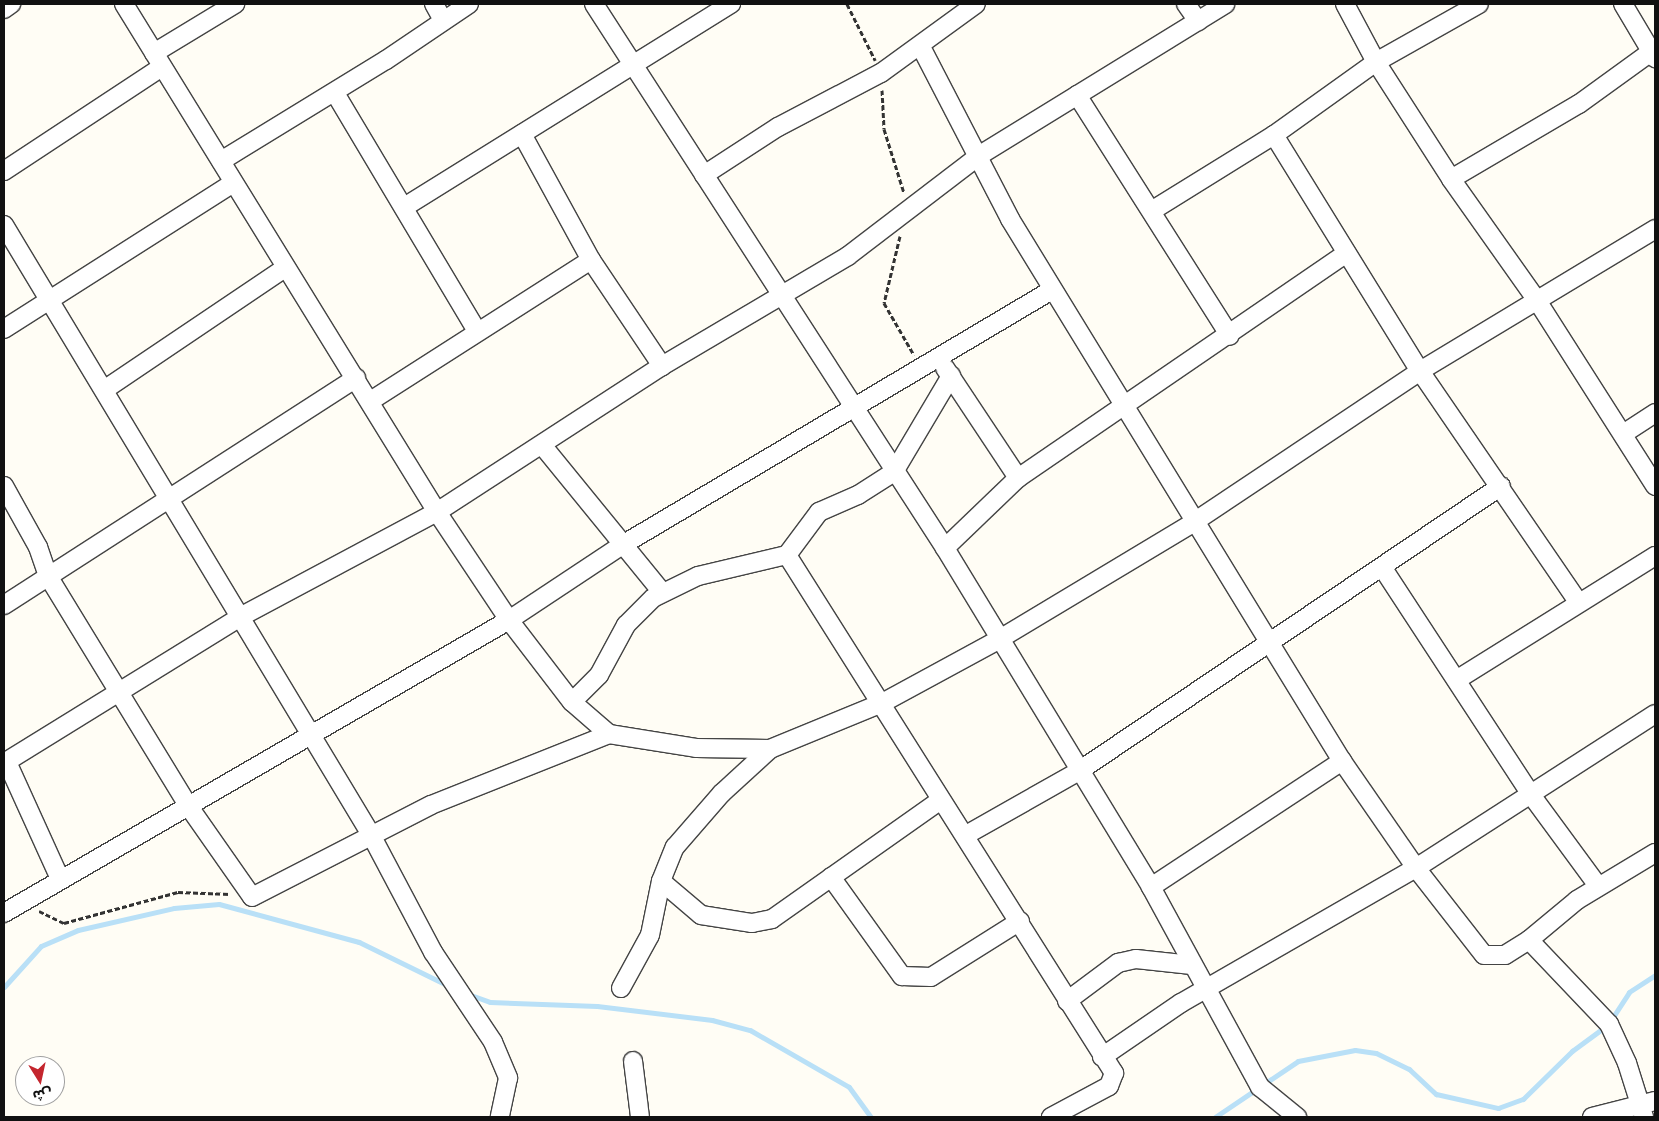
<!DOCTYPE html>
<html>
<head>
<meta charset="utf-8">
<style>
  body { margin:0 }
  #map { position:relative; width:1659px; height:1121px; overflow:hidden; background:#fffdf5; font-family:"Crimson Pro","Noto Sans Arabic",serif }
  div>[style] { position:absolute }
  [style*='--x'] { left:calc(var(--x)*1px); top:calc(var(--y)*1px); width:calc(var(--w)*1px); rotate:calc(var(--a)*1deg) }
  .stream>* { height:5px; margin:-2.5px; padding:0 2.5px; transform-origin:2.5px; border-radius:2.5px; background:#b9e0f7 }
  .path>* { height:3px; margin-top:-1.5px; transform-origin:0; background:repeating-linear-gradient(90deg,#333 0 5px,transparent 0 7.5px) }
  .roads { filter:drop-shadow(1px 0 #444) drop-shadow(-1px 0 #444) drop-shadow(0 1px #444) drop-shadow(0 -1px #444) }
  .street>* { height:18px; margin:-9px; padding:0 9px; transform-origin:9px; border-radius:9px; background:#fff }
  span { translate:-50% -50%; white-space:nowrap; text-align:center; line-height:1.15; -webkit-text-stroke:5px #fff; paint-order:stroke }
  .frame { position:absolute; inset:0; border:5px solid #111; pointer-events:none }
  .north { position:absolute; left:15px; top:1056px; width:50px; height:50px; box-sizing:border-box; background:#fff; border:1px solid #a0a0a0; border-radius:50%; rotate:170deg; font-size:14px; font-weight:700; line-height:20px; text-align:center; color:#111 }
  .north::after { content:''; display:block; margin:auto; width:18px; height:22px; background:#c4262e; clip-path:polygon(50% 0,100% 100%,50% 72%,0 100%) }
</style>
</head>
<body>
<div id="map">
  <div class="stream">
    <div style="--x:4;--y:987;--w:55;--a:-47.9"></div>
    <div style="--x:41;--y:946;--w:40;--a:-23.4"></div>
    <div style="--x:78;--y:930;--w:98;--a:-12.9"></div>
    <div style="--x:174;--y:908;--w:45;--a:-5.1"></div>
    <div style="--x:219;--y:904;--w:145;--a:15.2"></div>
    <div style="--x:359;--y:942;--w:100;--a:26.1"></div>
    <div style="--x:468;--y:994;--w:23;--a:20"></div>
    <div style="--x:490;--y:1002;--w:107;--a:2.1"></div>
    <div style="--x:597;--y:1006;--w:116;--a:6.9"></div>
    <div style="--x:712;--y:1020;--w:39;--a:15"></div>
    <div style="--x:750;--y:1030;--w:114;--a:29.9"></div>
    <div style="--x:849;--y:1087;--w:37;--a:54"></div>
    <div style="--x:1611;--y:1020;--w:33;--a:-57"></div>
    <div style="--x:1629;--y:992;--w:31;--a:-33"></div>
    <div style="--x:1215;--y:1117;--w:100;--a:-34"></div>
    <div style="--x:1298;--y:1061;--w:58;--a:-10.9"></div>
    <div style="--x:1355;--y:1050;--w:21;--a:8"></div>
    <div style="--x:1376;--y:1053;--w:37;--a:26"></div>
    <div style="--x:1409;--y:1069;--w:37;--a:43"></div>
    <div style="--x:1436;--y:1094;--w:64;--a:12.7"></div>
    <div style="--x:1498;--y:1108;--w:27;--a:-20"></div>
    <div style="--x:1523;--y:1099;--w:69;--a:-44.4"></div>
    <div style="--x:1572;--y:1051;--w:42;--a:-36.3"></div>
  </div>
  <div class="path">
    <div style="--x:847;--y:4;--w:63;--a:63.4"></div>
    <div style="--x:882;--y:90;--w:39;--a:87"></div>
    <div style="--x:884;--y:129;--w:67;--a:72.6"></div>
    <div style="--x:900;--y:236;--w:69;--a:103.4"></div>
    <div style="--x:884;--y:303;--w:60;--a:60"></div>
    <div style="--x:39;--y:911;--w:28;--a:26"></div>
    <div style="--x:64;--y:923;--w:118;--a:-15.2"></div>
    <div style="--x:178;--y:892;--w:52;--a:2.2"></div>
  </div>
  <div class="roads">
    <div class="street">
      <div style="--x:124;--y:4;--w:597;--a:58.36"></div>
      <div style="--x:437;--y:512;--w:130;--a:56.3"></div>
      <div style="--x:509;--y:620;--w:103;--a:52.5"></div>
      <div style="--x:572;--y:702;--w:49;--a:40.9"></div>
      <div style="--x:434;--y:4;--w:18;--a:61"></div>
      <div style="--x:594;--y:4;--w:647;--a:57.17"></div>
      <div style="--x:945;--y:548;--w:397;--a:58.7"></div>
      <div style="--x:1151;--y:887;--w:228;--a:61.4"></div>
      <div style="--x:1260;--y:1087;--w:48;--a:39"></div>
      <div style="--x:1186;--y:4;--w:21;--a:55"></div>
      <div style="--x:1345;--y:4;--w:66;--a:61.9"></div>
      <div style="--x:1376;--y:62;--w:139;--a:57.3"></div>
      <div style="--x:1451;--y:179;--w:151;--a:54.7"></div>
      <div style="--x:1538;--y:302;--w:218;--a:57.5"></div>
      <div style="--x:1623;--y:4;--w:63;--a:59.3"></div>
      <div style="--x:4;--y:9;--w:9;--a:-36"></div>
      <div style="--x:921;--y:47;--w:194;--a:62.6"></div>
      <div style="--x:1010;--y:219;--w:636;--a:58.51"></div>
      <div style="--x:1342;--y:761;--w:130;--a:55.3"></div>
      <div style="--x:1416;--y:868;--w:110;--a:52"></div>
      <div style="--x:1484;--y:955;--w:21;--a:0"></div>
      <div style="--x:1505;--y:955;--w:28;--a:-32"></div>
      <div style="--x:1529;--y:940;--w:116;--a:46.4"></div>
      <div style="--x:1609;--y:1024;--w:43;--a:65.2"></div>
      <div style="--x:1627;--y:1063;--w:57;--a:72.5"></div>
      <div style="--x:154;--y:53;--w:95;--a:-31.2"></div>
      <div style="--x:335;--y:93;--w:277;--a:59.2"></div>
      <div style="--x:1077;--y:95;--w:285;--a:57.6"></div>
      <div style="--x:522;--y:134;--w:144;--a:61.3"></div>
      <div style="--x:591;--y:260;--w:128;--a:56.2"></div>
      <div style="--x:1274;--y:135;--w:278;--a:58.3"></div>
      <div style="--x:1420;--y:371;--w:281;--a:55.6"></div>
      <div style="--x:221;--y:161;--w:193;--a:-31.5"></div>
      <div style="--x:386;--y:60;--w:100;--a:-34"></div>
      <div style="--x:4;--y:171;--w:189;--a:-33.4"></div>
      <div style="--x:704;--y:175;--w:88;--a:-33"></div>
      <div style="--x:778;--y:127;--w:116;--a:-27.7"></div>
      <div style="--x:881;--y:73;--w:117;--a:-36"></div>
      <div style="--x:1451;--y:179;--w:148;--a:-30.4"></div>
      <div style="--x:1579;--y:104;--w:94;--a:-35.9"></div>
      <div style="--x:406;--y:206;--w:383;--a:-31.9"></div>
      <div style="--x:1153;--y:210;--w:142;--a:-31.8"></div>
      <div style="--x:1274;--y:135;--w:125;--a:-35.6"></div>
      <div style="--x:1376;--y:62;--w:118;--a:-29.4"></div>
      <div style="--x:4;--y:225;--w:710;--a:58.95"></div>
      <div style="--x:370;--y:833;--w:135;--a:62.1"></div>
      <div style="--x:433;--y:952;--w:108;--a:56.3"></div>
      <div style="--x:493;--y:1042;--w:39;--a:67"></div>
      <div style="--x:508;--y:1078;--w:40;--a:102"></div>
      <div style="--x:4;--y:329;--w:272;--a:-32.5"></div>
      <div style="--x:945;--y:368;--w:132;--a:56.4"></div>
      <div style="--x:104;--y:390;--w:218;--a:-34"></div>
      <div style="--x:372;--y:400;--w:260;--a:-32.6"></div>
      <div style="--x:1623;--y:434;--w:38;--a:-33"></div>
      <div style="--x:542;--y:445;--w:190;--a:50.8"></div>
      <div style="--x:4;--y:486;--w:70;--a:60.9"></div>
      <div style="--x:38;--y:547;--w:31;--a:71"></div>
      <div style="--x:48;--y:576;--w:267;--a:58.6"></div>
      <div style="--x:187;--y:804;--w:113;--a:55"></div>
      <div style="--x:252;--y:897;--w:201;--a:-27.2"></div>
      <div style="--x:431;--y:805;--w:192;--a:-21.7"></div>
      <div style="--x:609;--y:734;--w:88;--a:9.1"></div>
      <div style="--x:696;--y:748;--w:74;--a:0.8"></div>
      <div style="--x:770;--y:749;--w:121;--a:-22.3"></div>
      <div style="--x:882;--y:703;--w:132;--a:-28.5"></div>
      <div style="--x:998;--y:640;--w:229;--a:-31"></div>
      <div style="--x:1194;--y:522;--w:272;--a:-33.7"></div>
      <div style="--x:1420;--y:371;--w:275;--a:-31.1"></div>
      <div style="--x:945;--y:548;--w:101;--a:-43.8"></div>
      <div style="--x:1018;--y:478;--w:398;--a:-34.4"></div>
      <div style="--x:787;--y:555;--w:613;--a:57.74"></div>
      <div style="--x:1114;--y:1073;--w:14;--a:111"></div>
      <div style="--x:1109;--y:1086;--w:66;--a:151.9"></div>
      <div style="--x:1382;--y:567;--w:269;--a:56.8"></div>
      <div style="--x:1529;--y:792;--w:117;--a:53.7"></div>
      <div style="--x:4;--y:605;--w:419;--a:-32.8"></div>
      <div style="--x:1458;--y:679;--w:232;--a:-32"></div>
      <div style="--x:572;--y:702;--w:38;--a:-45"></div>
      <div style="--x:599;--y:675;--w:57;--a:-61.6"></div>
      <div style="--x:626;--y:625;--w:38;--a:-45"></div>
      <div style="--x:653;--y:598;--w:50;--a:-26.1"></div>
      <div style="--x:698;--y:576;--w:91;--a:-13.3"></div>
      <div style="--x:787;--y:555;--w:54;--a:-53.3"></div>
      <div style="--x:819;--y:512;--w:43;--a:-23.6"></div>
      <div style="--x:858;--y:495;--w:43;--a:-32.6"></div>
      <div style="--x:894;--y:472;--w:112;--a:-59.3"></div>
      <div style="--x:7;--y:762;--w:128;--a:65.6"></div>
      <div style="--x:4;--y:763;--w:278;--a:-31.7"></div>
      <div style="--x:240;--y:617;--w:223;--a:-28.1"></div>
      <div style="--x:437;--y:512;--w:268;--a:-33"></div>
      <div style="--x:662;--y:366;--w:216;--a:-30.6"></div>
      <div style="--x:848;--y:256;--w:166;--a:-37.4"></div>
      <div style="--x:980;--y:155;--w:288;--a:-31.6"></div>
      <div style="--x:966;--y:835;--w:130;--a:-29.5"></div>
      <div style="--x:1079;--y:771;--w:509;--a:-34.03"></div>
      <div style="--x:831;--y:877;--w:122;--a:54.4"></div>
      <div style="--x:902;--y:976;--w:29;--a:2"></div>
      <div style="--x:931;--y:977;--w:105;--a:-32.2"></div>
      <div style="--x:661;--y:881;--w:52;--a:40.4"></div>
      <div style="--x:701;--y:915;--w:52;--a:8.9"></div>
      <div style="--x:752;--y:923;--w:20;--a:-11"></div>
      <div style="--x:772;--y:919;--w:204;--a:-35.2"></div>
      <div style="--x:1151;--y:887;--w:229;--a:-33.4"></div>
      <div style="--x:4;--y:913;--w:584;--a:-30.12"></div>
      <div style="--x:509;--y:620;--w:138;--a:-33.5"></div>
      <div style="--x:624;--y:544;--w:498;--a:-30.7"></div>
      <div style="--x:1529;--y:940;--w:62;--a:-39.8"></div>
      <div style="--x:1577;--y:900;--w:91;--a:-31.1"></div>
      <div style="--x:621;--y:988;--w:60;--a:-61.3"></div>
      <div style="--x:650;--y:935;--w:55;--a:-78.5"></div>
      <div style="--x:661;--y:881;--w:37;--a:-68"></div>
      <div style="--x:675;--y:847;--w:72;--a:-49"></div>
      <div style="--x:722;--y:793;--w:65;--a:-42.5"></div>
      <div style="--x:1067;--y:1001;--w:64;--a:-36.7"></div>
      <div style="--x:1118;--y:963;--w:18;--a:-13"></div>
      <div style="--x:1136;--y:959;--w:56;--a:6.1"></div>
      <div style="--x:1102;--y:1057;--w:96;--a:-34.4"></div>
      <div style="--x:1181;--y:1003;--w:271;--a:-29.9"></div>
      <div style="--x:1416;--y:868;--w:284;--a:-32.8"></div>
      <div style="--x:633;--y:1061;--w:56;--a:82.9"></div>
      <div style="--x:1592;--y:1117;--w:65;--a:-14.3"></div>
    </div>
  </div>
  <div class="frame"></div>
  <div class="north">ش</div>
</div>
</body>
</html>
